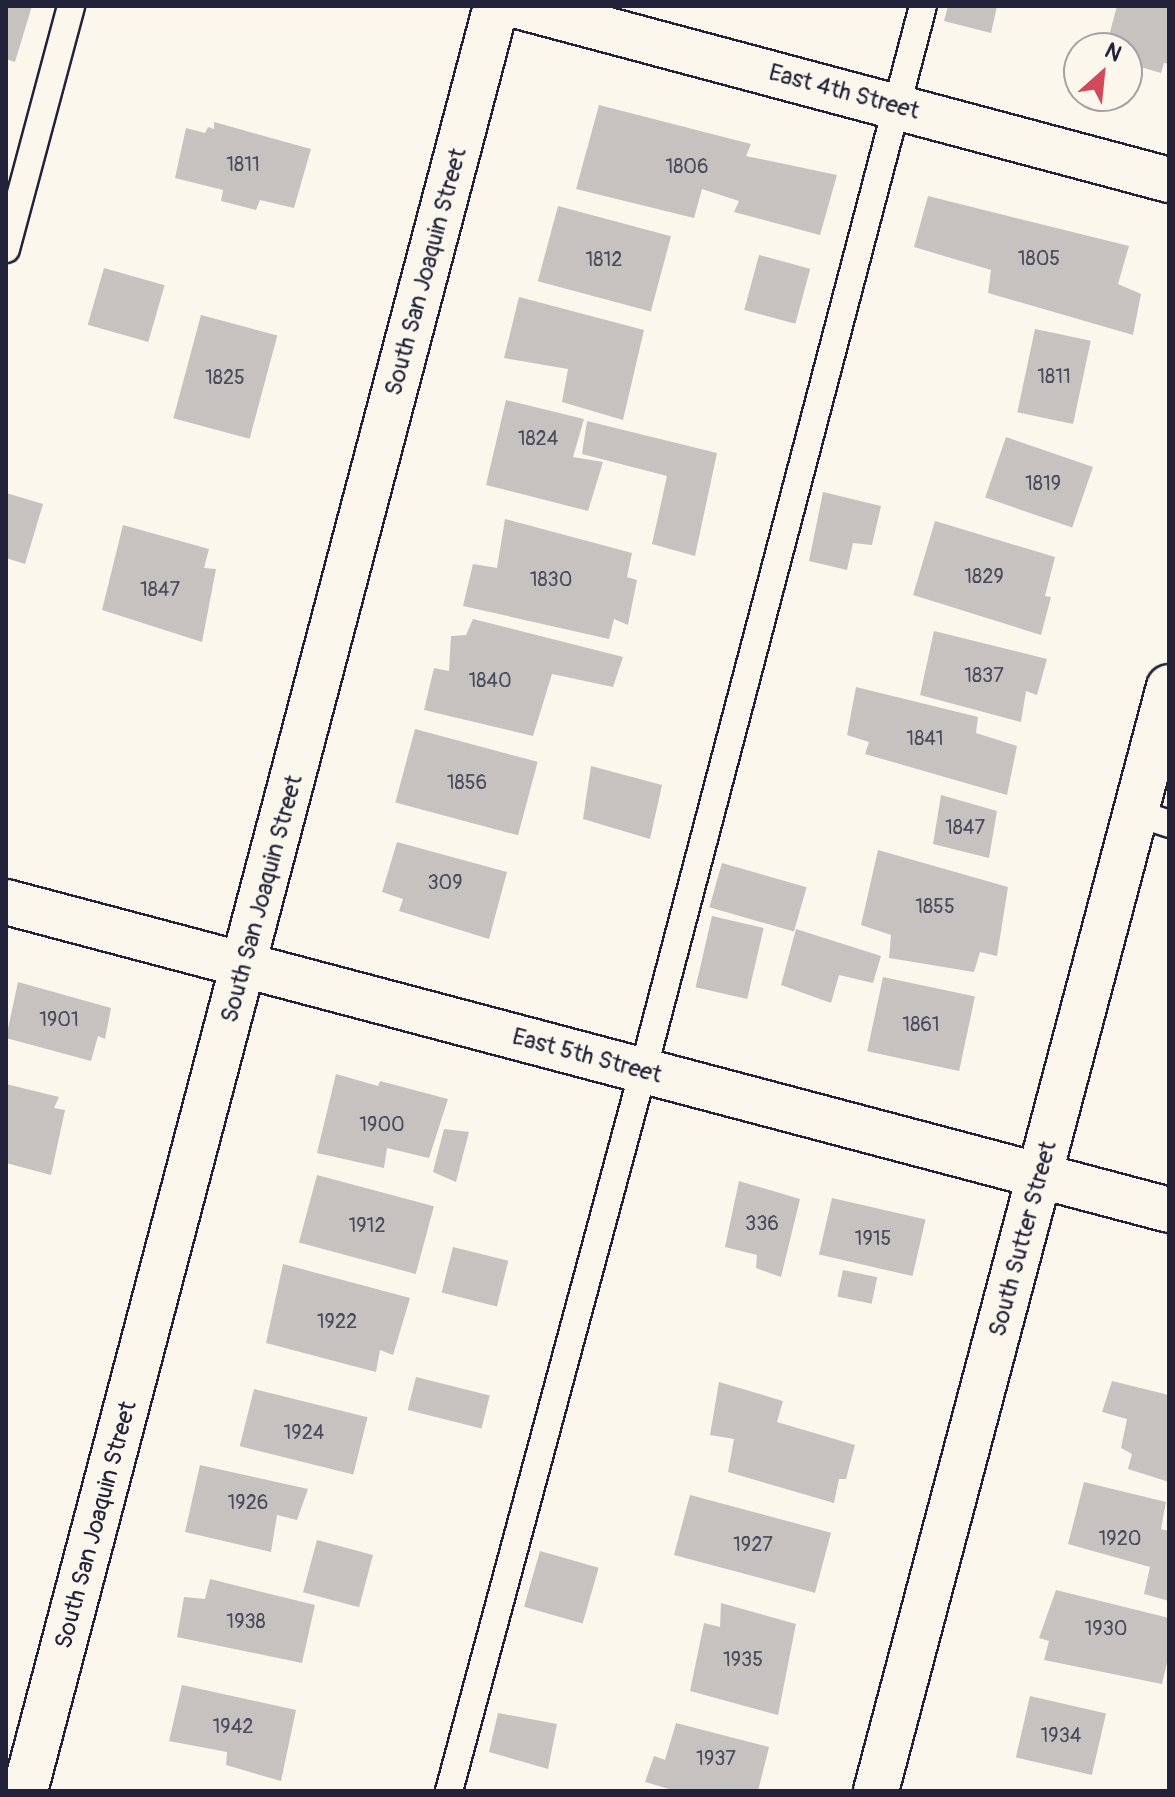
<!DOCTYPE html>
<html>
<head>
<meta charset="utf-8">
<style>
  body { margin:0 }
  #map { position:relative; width:1175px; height:1797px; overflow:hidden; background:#fbf7ec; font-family:Pangolin,sans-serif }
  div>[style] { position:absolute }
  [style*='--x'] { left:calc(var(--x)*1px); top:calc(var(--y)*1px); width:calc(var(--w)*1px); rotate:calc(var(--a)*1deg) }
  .building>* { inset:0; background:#c6c2c0; transform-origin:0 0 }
  .roads { filter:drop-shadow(2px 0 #22223b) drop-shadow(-2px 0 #22223b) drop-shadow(0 2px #22223b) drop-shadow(0 -2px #22223b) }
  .service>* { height:26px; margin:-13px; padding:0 13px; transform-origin:13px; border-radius:13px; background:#fbf7ec }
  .minor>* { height:44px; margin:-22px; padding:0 22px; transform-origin:22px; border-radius:22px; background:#fbf7ec }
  span { translate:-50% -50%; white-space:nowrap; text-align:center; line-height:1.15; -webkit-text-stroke:6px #fbf7ec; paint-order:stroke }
  .number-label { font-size:20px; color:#4b4a5c }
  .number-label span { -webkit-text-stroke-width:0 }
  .street-label { font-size:24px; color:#22223b }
  .frame { position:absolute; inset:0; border:8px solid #22223b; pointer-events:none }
  .north { position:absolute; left:1063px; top:32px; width:80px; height:80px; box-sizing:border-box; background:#fbf7ec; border:2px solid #a4a2a5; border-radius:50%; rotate:27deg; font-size:22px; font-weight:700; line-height:32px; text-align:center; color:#22223b }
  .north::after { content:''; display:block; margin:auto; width:28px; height:36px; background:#d1495b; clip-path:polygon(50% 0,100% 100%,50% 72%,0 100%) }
</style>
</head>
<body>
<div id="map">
  <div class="building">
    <div style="clip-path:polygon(6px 6px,32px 6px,15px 62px,6px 59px)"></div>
    <div style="clip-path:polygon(948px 6px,997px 6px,991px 33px,944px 21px)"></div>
    <div style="clip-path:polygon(1117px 6px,1169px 8px,1169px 64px,1164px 63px,1161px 73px,1127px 63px,1127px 48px,1106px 47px)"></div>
    <div style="clip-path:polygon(599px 105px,751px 144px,746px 156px,837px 175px,820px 235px,734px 212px,739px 201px,702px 189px,694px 218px,576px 189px)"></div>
    <div style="clip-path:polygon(214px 122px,311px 149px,294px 208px,260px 200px,256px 210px,221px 201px,223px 190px,175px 178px,186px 128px,205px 133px,208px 127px,214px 129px)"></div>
    <div style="clip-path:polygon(928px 196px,1129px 246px,1118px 284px,1141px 294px,1133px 335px,988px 293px,991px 270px,914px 247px)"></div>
    <div style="left:558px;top:206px;width:117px;height:78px;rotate:15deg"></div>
    <div style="left:759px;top:255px;width:53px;height:57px;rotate:15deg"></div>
    <div style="left:104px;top:268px;width:63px;height:59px;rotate:16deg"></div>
    <div style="clip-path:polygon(519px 297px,644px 330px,623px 420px,562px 402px,568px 369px,504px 358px)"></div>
    <div style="left:201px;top:315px;width:79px;height:107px;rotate:15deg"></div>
    <div style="left:1035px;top:329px;width:57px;height:85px;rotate:12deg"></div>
    <div style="clip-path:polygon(506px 400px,584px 419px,573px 457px,603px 462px,588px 511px,486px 485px)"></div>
    <div style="clip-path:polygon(587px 421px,717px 453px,695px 556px,652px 544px,667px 476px,582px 454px)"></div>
    <div style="left:1006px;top:437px;width:92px;height:64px;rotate:19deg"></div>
    <div style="clip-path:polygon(823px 492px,881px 506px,872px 545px,853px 543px,847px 570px,809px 561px)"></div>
    <div style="clip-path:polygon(6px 493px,43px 504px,25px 564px,6px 558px)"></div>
    <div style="clip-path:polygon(505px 519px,632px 553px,627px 577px,637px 580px,628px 625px,614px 619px,609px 639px,463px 606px,473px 564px,497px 568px)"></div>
    <div style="clip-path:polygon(935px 521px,1055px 557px,1045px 596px,1051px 597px,1041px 635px,913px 595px)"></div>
    <div style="clip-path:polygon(123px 525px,209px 549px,204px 568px,216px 569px,202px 642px,102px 610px)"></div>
    <div style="clip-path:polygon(473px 619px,623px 657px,613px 687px,552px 674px,533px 736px,424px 710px,434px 668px,449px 671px,451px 636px,466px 635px)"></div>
    <div style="clip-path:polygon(934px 631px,1047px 659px,1037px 695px,1026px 691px,1021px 722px,920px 695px)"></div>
    <div style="clip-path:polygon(856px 687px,978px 717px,976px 733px,1017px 746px,1007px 795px,865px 754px,869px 742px,847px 735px)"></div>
    <div style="left:415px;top:729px;width:127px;height:76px;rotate:15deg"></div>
    <div style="clip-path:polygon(591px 766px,662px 785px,650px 839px,583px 819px)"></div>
    <div style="clip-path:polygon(941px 795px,997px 811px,989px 858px,933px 844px)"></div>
    <div style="clip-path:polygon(397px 842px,507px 872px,489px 939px,399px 911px,403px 899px,382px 892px)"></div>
    <div style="clip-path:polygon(878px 850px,1008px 887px,997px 956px,980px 952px,974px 972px,889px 958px,891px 935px,861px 925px)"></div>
    <div style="left:722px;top:863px;width:88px;height:46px;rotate:16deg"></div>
    <div style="left:712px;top:916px;width:53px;height:73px;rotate:13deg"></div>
    <div style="clip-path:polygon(796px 929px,881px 956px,873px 983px,839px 975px,831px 1003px,781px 985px)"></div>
    <div style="left:883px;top:977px;width:94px;height:76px;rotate:12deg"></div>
    <div style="clip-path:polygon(18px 982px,111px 1008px,105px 1039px,98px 1036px,91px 1061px,6px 1038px)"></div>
    <div style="clip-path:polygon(336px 1074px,378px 1086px,380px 1081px,448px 1099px,429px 1158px,387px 1148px,384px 1168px,317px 1153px)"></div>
    <div style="clip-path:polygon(6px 1084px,59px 1097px,54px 1108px,65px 1110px,51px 1175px,6px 1163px)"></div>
    <div style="clip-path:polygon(444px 1129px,469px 1132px,456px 1182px,433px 1172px)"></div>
    <div style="left:317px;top:1175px;width:121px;height:70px;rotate:15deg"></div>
    <div style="clip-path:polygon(739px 1181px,800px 1199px,781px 1277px,756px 1268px,757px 1255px,725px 1247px)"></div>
    <div style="left:832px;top:1198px;width:96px;height:58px;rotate:13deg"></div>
    <div style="left:453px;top:1247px;width:57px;height:47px;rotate:14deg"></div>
    <div style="clip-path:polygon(283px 1264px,410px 1298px,393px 1355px,380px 1350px,376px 1372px,266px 1343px)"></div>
    <div style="left:843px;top:1270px;width:35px;height:27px;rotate:12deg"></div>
    <div style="left:416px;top:1377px;width:76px;height:34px;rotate:14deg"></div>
    <div style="clip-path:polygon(1112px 1381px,1169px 1395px,1169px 1482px,1128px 1469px,1132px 1454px,1121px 1448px,1127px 1419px,1102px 1412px)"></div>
    <div style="clip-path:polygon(719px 1382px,783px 1401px,777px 1422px,855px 1445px,846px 1479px,839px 1479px,834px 1503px,728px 1472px,734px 1439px,710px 1435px)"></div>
    <div style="left:254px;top:1389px;width:117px;height:59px;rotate:14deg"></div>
    <div style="clip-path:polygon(200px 1465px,308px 1489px,297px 1520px,277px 1515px,271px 1552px,185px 1532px)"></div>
    <div style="clip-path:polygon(1084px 1482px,1166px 1502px,1161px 1529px,1169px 1531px,1169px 1601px,1144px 1594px,1150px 1567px,1068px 1544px)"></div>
    <div style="left:690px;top:1495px;width:146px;height:62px;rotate:15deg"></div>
    <div style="left:317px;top:1540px;width:58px;height:54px;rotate:15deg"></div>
    <div style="left:540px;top:1551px;width:61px;height:58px;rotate:16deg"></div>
    <div style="clip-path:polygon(210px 1579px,315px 1605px,302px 1663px,177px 1637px,184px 1597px,205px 1599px)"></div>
    <div style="clip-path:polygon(1056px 1590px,1169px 1618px,1169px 1654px,1162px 1684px,1044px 1660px,1049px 1641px,1039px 1638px)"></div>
    <div style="clip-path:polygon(721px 1603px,796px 1624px,778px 1715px,690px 1691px,704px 1623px,720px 1627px)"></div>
    <div style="clip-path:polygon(182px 1685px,296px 1710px,281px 1781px,226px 1765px,227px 1752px,169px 1741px)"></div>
    <div style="left:1030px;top:1696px;width:78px;height:63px;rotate:13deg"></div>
    <div style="clip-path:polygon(498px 1713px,557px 1724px,548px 1769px,489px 1752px)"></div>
    <div style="clip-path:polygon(676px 1723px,769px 1747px,758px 1791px,676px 1791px,645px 1782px,654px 1756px,665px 1760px)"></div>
  </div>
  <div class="roads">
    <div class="service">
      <div style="--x:6;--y:249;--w:252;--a:-75"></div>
      <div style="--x:1136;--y:813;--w:35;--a:18"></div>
      <div style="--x:449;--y:1791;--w:746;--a:-74.92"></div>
      <div style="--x:643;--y:1071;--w:1101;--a:-75.27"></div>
    </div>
    <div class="minor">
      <div style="--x:518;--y:6;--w:674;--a:14.96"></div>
      <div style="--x:6;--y:902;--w:1203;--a:14.83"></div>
      <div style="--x:25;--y:1791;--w:1846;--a:-75.22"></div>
      <div style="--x:876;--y:1791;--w:1142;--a:-75.14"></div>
    </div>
  </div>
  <div class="number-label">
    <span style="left:243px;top:164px">1811</span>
    <span style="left:687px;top:166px">1806</span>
    <span style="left:1039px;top:258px">1805</span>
    <span style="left:604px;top:259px">1812</span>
    <span style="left:1054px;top:376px">1811</span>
    <span style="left:225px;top:377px">1825</span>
    <span style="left:538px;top:438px">1824</span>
    <span style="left:1043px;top:483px">1819</span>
    <span style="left:984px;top:576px">1829</span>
    <span style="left:551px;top:579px">1830</span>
    <span style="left:160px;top:589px">1847</span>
    <span style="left:984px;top:675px">1837</span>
    <span style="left:490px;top:680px">1840</span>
    <span style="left:925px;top:738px">1841</span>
    <span style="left:467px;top:782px">1856</span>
    <span style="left:965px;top:827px">1847</span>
    <span style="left:445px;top:882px">309</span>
    <span style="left:935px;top:906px">1855</span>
    <span style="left:59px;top:1019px">1901</span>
    <span style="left:921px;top:1024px">1861</span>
    <span style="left:382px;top:1124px">1900</span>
    <span style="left:762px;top:1223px">336</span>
    <span style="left:367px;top:1225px">1912</span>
    <span style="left:873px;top:1238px">1915</span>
    <span style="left:337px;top:1321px">1922</span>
    <span style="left:304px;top:1432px">1924</span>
    <span style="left:248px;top:1502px">1926</span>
    <span style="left:1120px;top:1538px">1920</span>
    <span style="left:753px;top:1544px">1927</span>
    <span style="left:246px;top:1621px">1938</span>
    <span style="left:1106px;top:1628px">1930</span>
    <span style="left:743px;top:1659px">1935</span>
    <span style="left:233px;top:1726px">1942</span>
    <span style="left:1061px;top:1735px">1934</span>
    <span style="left:716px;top:1758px">1937</span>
  </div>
  <div class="street-label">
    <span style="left:844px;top:92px;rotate:15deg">East 4th Street</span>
    <span style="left:426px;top:272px;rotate:-75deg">South San Joaquin Street</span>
    <span style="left:262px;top:899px;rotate:-75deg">South San Joaquin Street</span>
    <span style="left:587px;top:1056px;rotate:15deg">East 5th Street</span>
    <span style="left:1023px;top:1239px;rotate:-75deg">South Sutter Street</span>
    <span style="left:96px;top:1525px;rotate:-75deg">South San Joaquin Street</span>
  </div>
  <div class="frame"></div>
  <div class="north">N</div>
</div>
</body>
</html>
